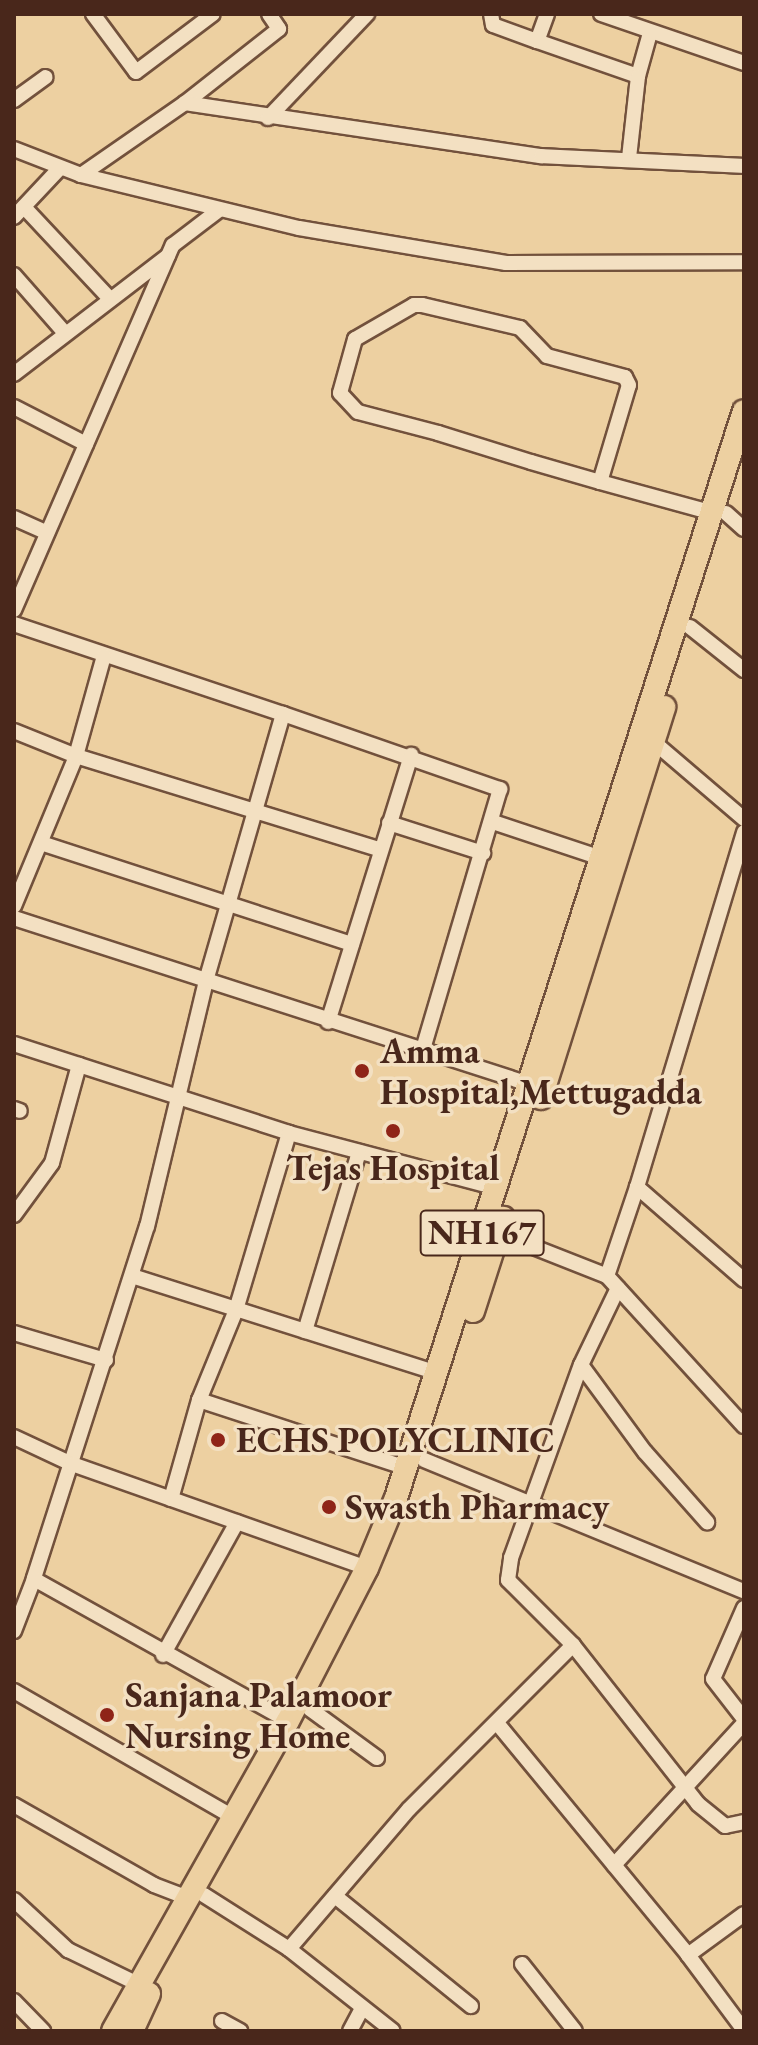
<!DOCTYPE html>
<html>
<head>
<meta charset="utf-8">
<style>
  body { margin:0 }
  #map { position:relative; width:758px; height:2045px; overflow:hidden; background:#edd0a1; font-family:"EB Garamond",serif }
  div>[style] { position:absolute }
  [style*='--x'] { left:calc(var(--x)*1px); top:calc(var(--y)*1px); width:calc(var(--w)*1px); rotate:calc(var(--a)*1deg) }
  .roads { filter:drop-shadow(2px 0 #72513c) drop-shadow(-2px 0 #72513c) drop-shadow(0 2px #72513c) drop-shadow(0 -2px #72513c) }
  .minor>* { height:14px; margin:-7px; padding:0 7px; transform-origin:7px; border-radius:7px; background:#f3e0c2 }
  .highway>* { height:22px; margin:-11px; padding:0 11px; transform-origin:11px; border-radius:11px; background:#edd0a1 }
  .dots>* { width:22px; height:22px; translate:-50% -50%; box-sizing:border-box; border:4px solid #f3e0c2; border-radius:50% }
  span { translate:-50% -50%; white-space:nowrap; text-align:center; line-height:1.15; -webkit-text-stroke:7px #f3e0c2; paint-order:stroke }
  .shield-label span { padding:2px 6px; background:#f3e0c2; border:2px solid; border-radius:6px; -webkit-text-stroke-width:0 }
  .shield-label { font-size:34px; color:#49271b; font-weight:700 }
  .poi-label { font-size:36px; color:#49271b; font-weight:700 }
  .left { translate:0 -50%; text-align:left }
  .frame { position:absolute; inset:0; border:16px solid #49271b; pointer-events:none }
</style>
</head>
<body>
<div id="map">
  <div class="roads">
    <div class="minor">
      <div style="--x:93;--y:14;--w:72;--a:53.4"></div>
      <div style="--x:136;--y:72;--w:96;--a:-37"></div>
      <div style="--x:269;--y:14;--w:18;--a:56"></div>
      <div style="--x:279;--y:29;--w:120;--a:141.8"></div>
      <div style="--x:185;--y:103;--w:360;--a:8.5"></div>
      <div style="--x:541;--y:156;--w:203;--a:2.8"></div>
      <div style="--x:491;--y:14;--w:11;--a:80"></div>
      <div style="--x:493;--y:25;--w:47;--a:20"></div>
      <div style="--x:547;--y:14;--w:29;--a:110"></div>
      <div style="--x:537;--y:41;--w:107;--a:19.1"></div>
      <div style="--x:638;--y:76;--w:45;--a:-74.4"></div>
      <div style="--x:601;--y:14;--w:151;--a:18.9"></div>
      <div style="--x:14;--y:100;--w:39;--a:-36"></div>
      <div style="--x:268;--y:118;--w:144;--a:-46.4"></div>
      <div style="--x:14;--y:149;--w:72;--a:21.2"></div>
      <div style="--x:81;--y:175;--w:224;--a:13.7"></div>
      <div style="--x:299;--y:228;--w:210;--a:9.6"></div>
      <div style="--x:506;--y:263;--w:238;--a:-0.2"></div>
      <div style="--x:629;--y:158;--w:82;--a:-83.7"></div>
      <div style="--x:81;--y:175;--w:126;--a:-34.7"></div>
      <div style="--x:24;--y:207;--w:126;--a:46.9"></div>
      <div style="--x:14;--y:217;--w:67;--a:-46.8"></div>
      <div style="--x:14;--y:275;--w:76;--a:48.7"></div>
      <div style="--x:14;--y:374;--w:194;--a:-37.5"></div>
      <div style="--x:14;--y:407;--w:81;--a:27.2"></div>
      <div style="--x:600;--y:482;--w:101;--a:-73.4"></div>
      <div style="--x:629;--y:385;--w:9;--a:-117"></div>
      <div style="--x:625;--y:377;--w:81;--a:-164.9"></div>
      <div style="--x:547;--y:356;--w:39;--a:-134"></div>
      <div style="--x:520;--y:328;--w:101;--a:-166.8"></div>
      <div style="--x:422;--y:305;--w:8;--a:180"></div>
      <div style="--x:414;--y:305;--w:68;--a:150"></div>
      <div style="--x:355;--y:339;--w:56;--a:105.5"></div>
      <div style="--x:340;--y:393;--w:26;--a:47"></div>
      <div style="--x:358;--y:412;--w:83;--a:14.7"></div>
      <div style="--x:438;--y:433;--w:97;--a:17.3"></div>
      <div style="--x:531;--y:462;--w:72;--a:16.2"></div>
      <div style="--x:600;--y:482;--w:117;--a:15.3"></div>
      <div style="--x:726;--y:513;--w:24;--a:42"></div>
      <div style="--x:14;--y:518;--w:36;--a:24"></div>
      <div style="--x:14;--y:610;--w:398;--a:-66.5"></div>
      <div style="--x:173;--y:245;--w:58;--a:-37.3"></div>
      <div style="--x:14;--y:624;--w:284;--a:18.5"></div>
      <div style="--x:283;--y:714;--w:278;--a:106.1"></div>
      <div style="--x:206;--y:981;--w:252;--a:103.5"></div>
      <div style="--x:147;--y:1226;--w:371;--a:107.8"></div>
      <div style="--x:34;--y:1579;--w:291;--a:29.2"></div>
      <div style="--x:690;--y:627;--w:69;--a:38.5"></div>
      <div style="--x:283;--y:714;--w:230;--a:19.1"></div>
      <div style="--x:500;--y:789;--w:274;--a:106.5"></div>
      <div style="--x:14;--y:731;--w:67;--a:22"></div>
      <div style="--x:76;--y:756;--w:319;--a:17.1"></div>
      <div style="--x:655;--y:743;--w:117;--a:40.5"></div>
      <div style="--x:493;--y:822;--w:114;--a:18.4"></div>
      <div style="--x:389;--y:823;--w:99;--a:17.7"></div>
      <div style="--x:41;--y:843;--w:327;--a:18"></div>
      <div style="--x:14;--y:906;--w:162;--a:-67.5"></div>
      <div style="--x:76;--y:756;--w:104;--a:-74.4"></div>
      <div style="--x:14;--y:918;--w:547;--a:17.87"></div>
      <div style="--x:328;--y:1022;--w:280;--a:-72.7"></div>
      <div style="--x:14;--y:1044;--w:289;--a:17.9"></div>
      <div style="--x:289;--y:1133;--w:185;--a:106.7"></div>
      <div style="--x:236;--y:1310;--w:97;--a:112.3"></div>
      <div style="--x:14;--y:1109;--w:6;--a:18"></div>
      <div style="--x:289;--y:1133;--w:215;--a:14.8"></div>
      <div style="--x:637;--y:1187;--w:371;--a:-73.2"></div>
      <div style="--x:14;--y:1215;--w:64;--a:-53.8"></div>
      <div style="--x:52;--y:1163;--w:102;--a:-74.6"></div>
      <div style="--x:498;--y:1233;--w:117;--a:21.5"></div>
      <div style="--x:132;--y:1276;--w:321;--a:17.6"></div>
      <div style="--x:744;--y:1280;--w:142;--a:-139"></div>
      <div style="--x:637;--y:1187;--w:94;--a:108.6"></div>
      <div style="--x:607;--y:1276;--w:203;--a:47.6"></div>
      <div style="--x:618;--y:1288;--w:85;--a:115.7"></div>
      <div style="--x:581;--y:1365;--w:108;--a:53.7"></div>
      <div style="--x:645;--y:1452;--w:94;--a:48.5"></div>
      <div style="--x:305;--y:1331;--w:187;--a:-73.2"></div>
      <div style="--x:14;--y:1333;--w:96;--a:16.4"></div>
      <div style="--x:14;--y:1437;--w:64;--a:25"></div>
      <div style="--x:72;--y:1464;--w:313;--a:19.4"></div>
      <div style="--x:424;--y:1460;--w:346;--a:22.3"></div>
      <div style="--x:171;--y:1499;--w:103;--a:-74.2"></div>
      <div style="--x:199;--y:1400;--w:219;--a:18.1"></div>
      <div style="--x:744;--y:1608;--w:77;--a:113.6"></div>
      <div style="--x:713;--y:1679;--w:51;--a:52.2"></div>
      <div style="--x:14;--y:1631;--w:56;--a:-69"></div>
      <div style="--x:573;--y:1645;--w:92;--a:-135"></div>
      <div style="--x:508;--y:1580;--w:22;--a:-82"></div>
      <div style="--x:511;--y:1558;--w:205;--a:-70.1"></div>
      <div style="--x:163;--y:1655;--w:152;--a:-60.9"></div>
      <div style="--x:14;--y:1691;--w:253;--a:29.9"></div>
      <div style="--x:310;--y:1709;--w:83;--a:36.2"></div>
      <div style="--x:497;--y:1723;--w:301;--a:50.5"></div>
      <div style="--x:688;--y:1955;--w:69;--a:-36.2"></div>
      <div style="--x:14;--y:1805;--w:161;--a:29.7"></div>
      <div style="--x:154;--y:1885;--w:36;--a:21"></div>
      <div style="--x:614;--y:1865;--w:193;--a:-47.5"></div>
      <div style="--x:204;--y:1895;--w:101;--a:32.4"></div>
      <div style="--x:289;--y:1949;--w:184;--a:-49.4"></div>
      <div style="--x:409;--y:1809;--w:232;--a:-45"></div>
      <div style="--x:573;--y:1645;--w:202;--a:51.8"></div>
      <div style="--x:698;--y:1804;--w:35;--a:39"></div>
      <div style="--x:725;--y:1826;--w:19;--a:-12"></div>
      <div style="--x:335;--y:1896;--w:175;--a:39"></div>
      <div style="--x:14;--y:1900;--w:74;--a:42.8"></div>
      <div style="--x:68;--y:1950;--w:80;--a:25.9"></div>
      <div style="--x:289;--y:1949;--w:132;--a:38.3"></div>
      <div style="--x:688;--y:1955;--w:94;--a:53.3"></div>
      <div style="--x:522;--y:1964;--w:85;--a:51.7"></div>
      <div style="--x:14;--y:2001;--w:42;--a:46"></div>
      <div style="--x:222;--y:2021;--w:21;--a:29"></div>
      <div style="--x:350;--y:2031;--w:26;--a:-62"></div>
    </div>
    <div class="highway">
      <div style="--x:541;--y:1098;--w:410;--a:-72.5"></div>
      <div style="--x:473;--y:1311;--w:98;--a:-72.1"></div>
      <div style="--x:113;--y:2031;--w:356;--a:-60.6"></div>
      <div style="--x:288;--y:1721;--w:172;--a:-62.7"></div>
      <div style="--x:367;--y:1568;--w:76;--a:-67.5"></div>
      <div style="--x:396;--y:1498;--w:1141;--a:-72.25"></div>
      <div style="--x:132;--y:2031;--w:41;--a:-65.3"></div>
    </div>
  </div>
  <div class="dots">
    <div style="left:362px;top:1071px;background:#8f2418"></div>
    <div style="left:393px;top:1131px;background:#8f2418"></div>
    <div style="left:218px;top:1440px;background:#8f2418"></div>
    <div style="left:329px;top:1507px;background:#8f2418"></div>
    <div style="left:107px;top:1715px;background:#8f2418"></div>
  </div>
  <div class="shield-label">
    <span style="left:482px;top:1233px">NH167</span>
  </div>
  <div class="poi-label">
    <span class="left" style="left:380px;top:1071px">Amma<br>Hospital,Mettugadda</span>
    <span style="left:393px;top:1168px">Tejas Hospital</span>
    <span class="left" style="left:236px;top:1440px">ECHS POLYCLINIC</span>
    <span class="left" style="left:345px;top:1507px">Swasth Pharmacy</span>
    <span class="left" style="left:125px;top:1715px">Sanjana Palamoor<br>Nursing Home</span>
  </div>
  <div class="frame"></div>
</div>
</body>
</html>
